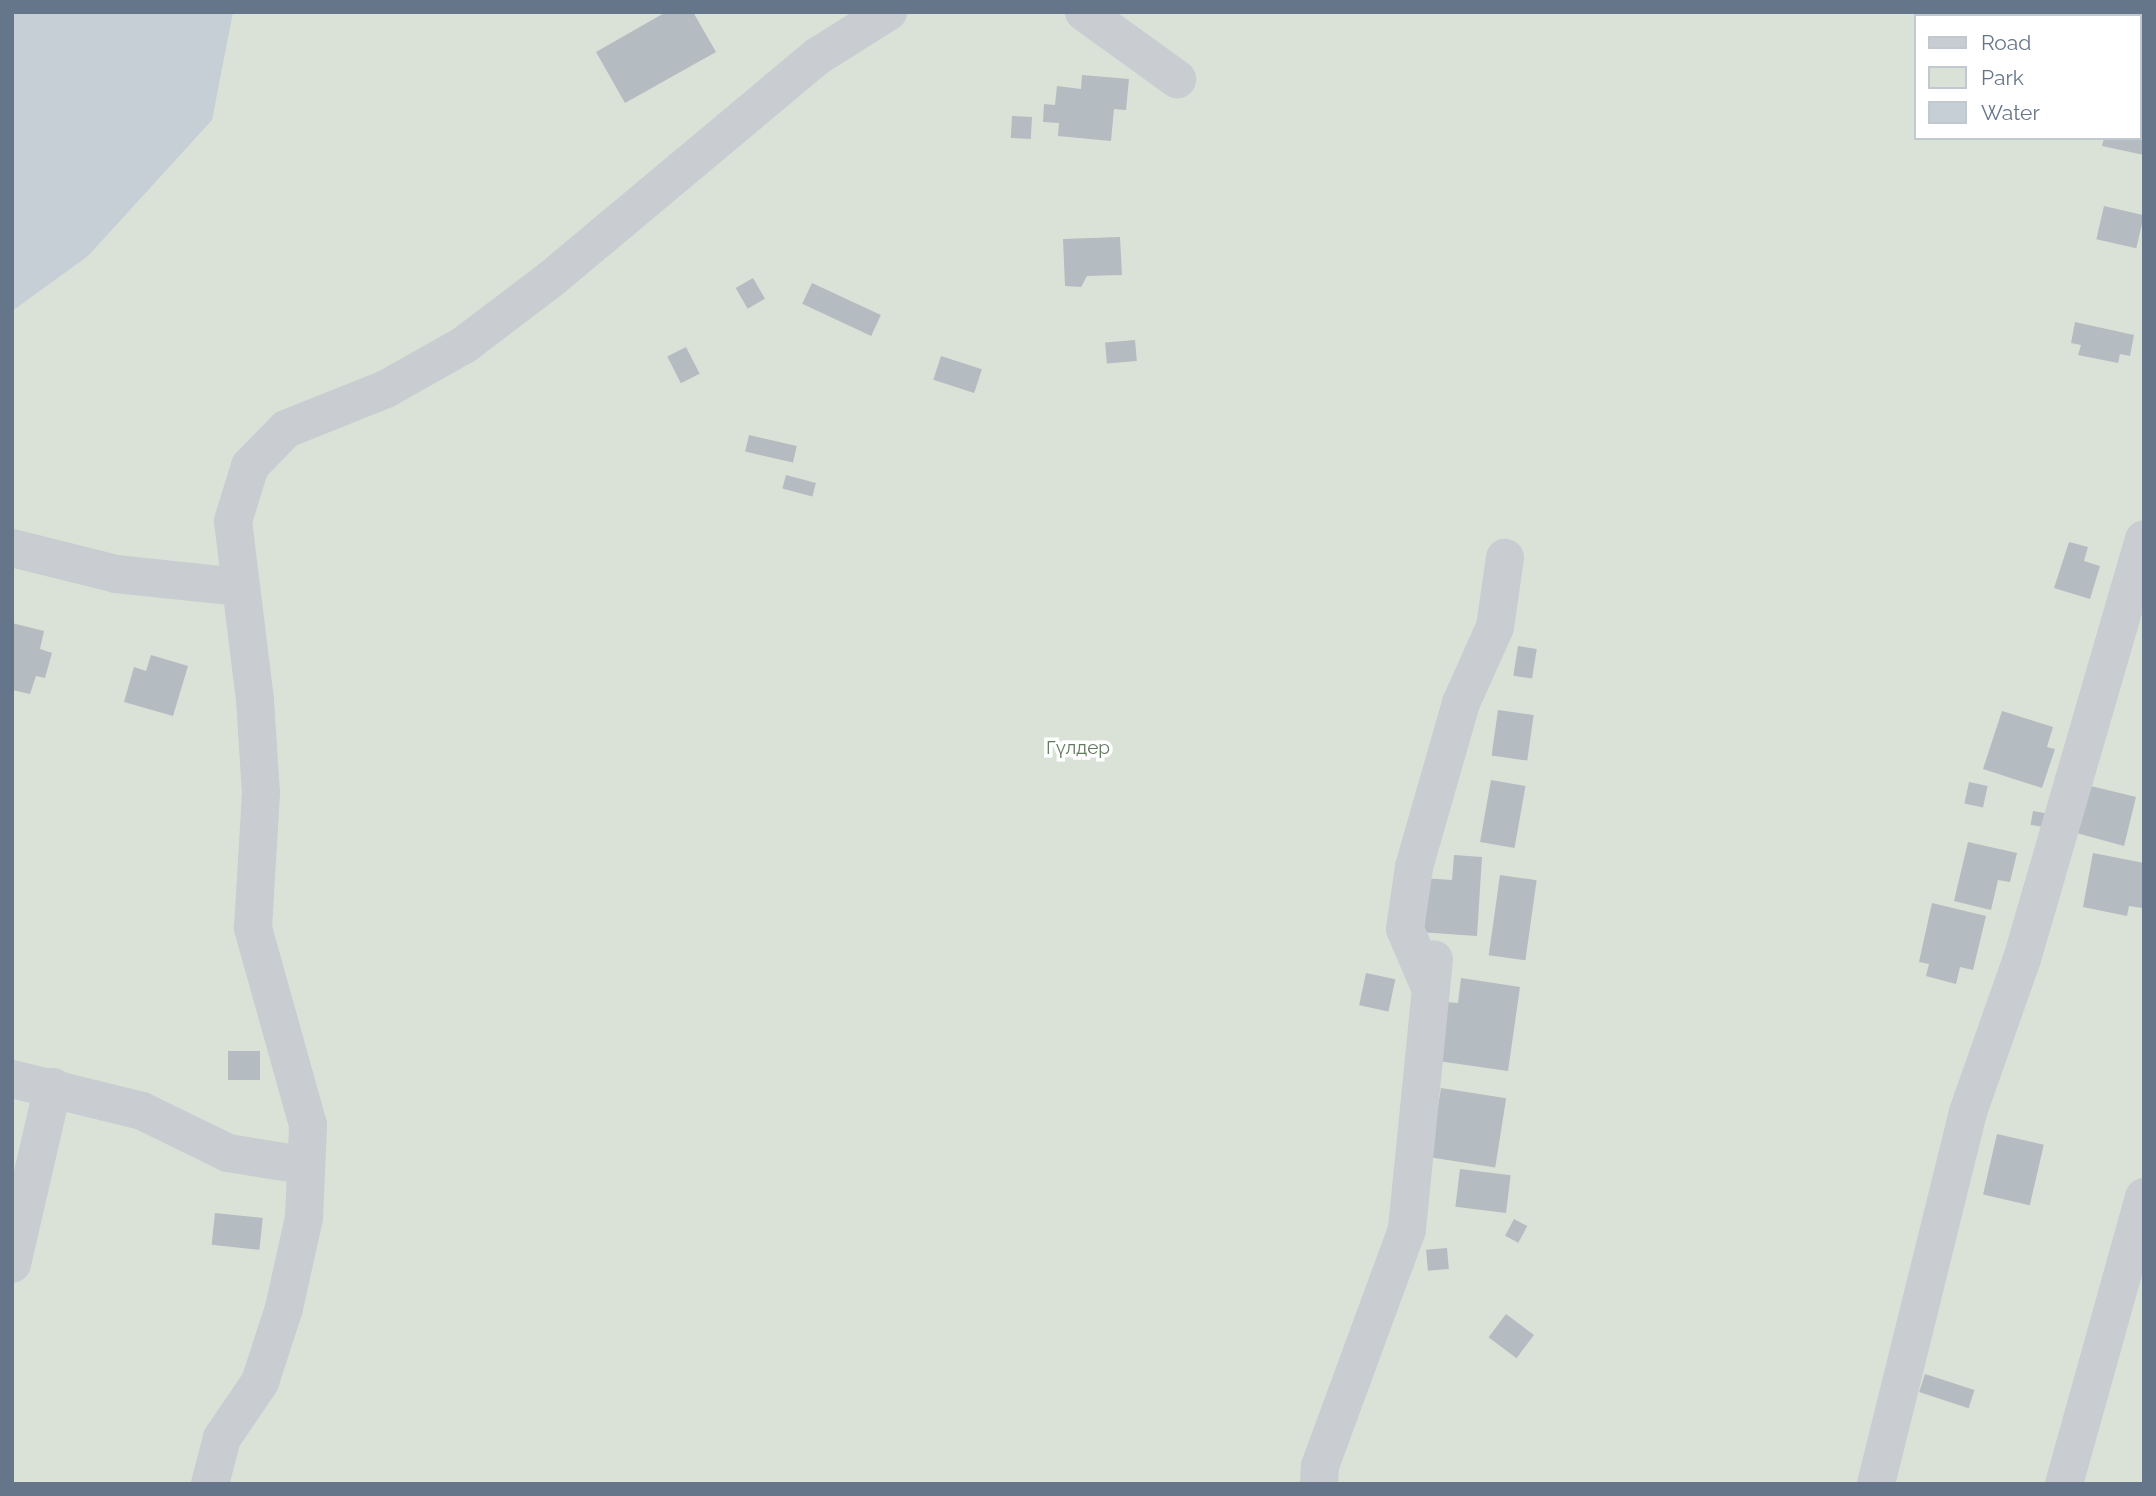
<!DOCTYPE html>
<html>
<head>
<meta charset="utf-8">
<style>
  body { margin:0 }
  #map { position:relative; width:2156px; height:1496px; overflow:hidden; background:#f9f9f7; font-family:Raleway,sans-serif }
  div>[style] { position:absolute }
  [style*='--x'] { left:calc(var(--x)*1px); top:calc(var(--y)*1px); width:calc(var(--w)*1px); rotate:calc(var(--a)*1deg) }
  .green>* { inset:0; background:#dae2d7 }
  .water>* { inset:0; background:#c5cfd5 }
  .building>* { inset:0; background:#b4bbc1; transform-origin:0 0 }
  .minor>* { height:38px; margin:-19px; padding:0 19px; transform-origin:19px; border-radius:19px; background:#c9ccd0 }
  span { translate:-50% -50%; white-space:nowrap; text-align:center; line-height:1.15; -webkit-text-stroke:7px #fff; paint-order:stroke }
  .park-label { font-size:19px; color:#647b61 }
  .frame { position:absolute; inset:0; border:14px solid #66768a; pointer-events:none }
  .legend { position:absolute; left:1914px; top:14px; width:228px; height:126px; box-sizing:border-box; background:#fff; border:2px solid #c2c8d0; margin:0; padding:9px 12px; list-style:none; font-size:21px; color:#66768a }
  .legend li { display:flex; align-items:center; gap:14px; height:35px }
  .legend b { width:35px; border:2px solid #c2c8d0 }
</style>
</head>
<body>
<div id="map">
  <div class="green">
    <div style="clip-path:polygon(evenodd,12px 12px,2144px 12px,2144px 1484px,12px 1484px,12px 12px,1916px 16px,2140px 16px,2140px 138px,1916px 138px,1916px 16px)"></div>
  </div>
  <div class="water">
    <div style="clip-path:polygon(12px 12px,233px 12px,212px 120px,88px 256px,12px 311px)"></div>
  </div>
  <div class="building">
    <div style="clip-path:polygon(666px 12px,693px 12px,716px 52px,625px 103px,596px 52px)"></div>
    <div style="clip-path:polygon(1082px 75px,1129px 79px,1126px 110px,1114px 109px,1111px 141px,1058px 136px,1059px 123px,1043px 122px,1044px 104px,1055px 105px,1057px 86px,1081px 89px)"></div>
    <div style="clip-path:polygon(2140px 97px,2144px 155px,2102px 146px,2104px 138px,2140px 138px)"></div>
    <div style="left:1012px;top:116px;width:20px;height:22px;rotate:3deg"></div>
    <div style="left:2104px;top:206px;width:41px;height:34px;rotate:13deg"></div>
    <div style="clip-path:polygon(1120px 237px,1122px 275px,1087px 276px,1081px 287px,1065px 286px,1063px 239px)"></div>
    <div style="left:753px;top:278px;width:24px;height:20px;rotate:60deg"></div>
    <div style="left:812px;top:283px;width:76px;height:23px;rotate:25deg"></div>
    <div style="clip-path:polygon(2075px 322px,2134px 335px,2130px 356px,2120px 354px,2118px 363px,2078px 355px,2081px 345px,2071px 343px)"></div>
    <div style="left:1135px;top:340px;width:21px;height:30px;rotate:85deg"></div>
    <div style="left:686px;top:347px;width:30px;height:21px;rotate:63deg"></div>
    <div style="left:941px;top:356px;width:43px;height:25px;rotate:18deg"></div>
    <div style="left:749px;top:435px;width:49px;height:17px;rotate:13deg"></div>
    <div style="left:786px;top:475px;width:31px;height:14px;rotate:15deg"></div>
    <div style="clip-path:polygon(2069px 542px,2088px 547px,2084px 561px,2100px 566px,2090px 599px,2054px 588px)"></div>
    <div style="clip-path:polygon(12px 623px,44px 631px,40px 649px,52px 653px,45px 678px,36px 676px,30px 694px,12px 690px)"></div>
    <div style="left:1518px;top:646px;width:19px;height:30px;rotate:9deg"></div>
    <div style="clip-path:polygon(151px 655px,188px 666px,173px 716px,124px 702px,134px 667px,146px 671px)"></div>
    <div style="left:1498px;top:710px;width:36px;height:46px;rotate:8deg"></div>
    <div style="clip-path:polygon(2002px 711px,2053px 727px,2047px 747px,2055px 749px,2042px 788px,1983px 769px)"></div>
    <div style="left:1491px;top:780px;width:35px;height:63px;rotate:10deg"></div>
    <div style="left:1969px;top:782px;width:19px;height:22px;rotate:12deg"></div>
    <div style="clip-path:polygon(2091px 786px,2136px 797px,2124px 846px,2073px 832px)"></div>
    <div style="left:2033px;top:811px;width:17px;height:14px;rotate:10deg"></div>
    <div style="clip-path:polygon(1968px 842px,2017px 853px,2010px 882px,1998px 880px,1991px 910px,1954px 901px)"></div>
    <div style="clip-path:polygon(2093px 853px,2144px 863px,2142px 908px,2129px 906px,2127px 916px,2083px 907px)"></div>
    <div style="clip-path:polygon(1454px 855px,1482px 857px,1477px 936px,1419px 932px,1423px 878px,1452px 880px)"></div>
    <div style="left:1500px;top:875px;width:37px;height:81px;rotate:8deg"></div>
    <div style="clip-path:polygon(1932px 903px,1986px 916px,1973px 970px,1960px 967px,1956px 984px,1926px 976px,1929px 964px,1919px 962px)"></div>
    <div style="left:1366px;top:973px;width:30px;height:33px;rotate:12deg"></div>
    <div style="clip-path:polygon(1461px 978px,1520px 987px,1508px 1071px,1438px 1061px,1447px 1002px,1458px 1003px)"></div>
    <div style="left:228px;top:1051px;width:32px;height:29px"></div>
    <div style="left:1441px;top:1088px;width:66px;height:70px;rotate:9deg"></div>
    <div style="left:1997px;top:1134px;width:48px;height:62px;rotate:13deg"></div>
    <div style="left:1460px;top:1169px;width:51px;height:38px;rotate:7deg"></div>
    <div style="left:215px;top:1213px;width:48px;height:32px;rotate:6deg"></div>
    <div style="left:1514px;top:1219px;width:15px;height:19px;rotate:28deg"></div>
    <div style="left:1447px;top:1248px;width:21px;height:21px;rotate:85deg"></div>
    <div style="left:1506px;top:1314px;width:35px;height:29px;rotate:37deg"></div>
    <div style="left:1925px;top:1374px;width:52px;height:19px;rotate:18deg"></div>
  </div>
  <div class="minor">
    <div style="--x:1084;--y:12;--w:115;--a:35.8"></div>
    <div style="--x:12;--y:548;--w:107;--a:14"></div>
    <div style="--x:116;--y:574;--w:125;--a:6"></div>
    <div style="--x:1431;--y:990;--w:66;--a:-113.1"></div>
    <div style="--x:1405;--y:929;--w:63;--a:-81.7"></div>
    <div style="--x:1414;--y:867;--w:171;--a:-74"></div>
    <div style="--x:1461;--y:703;--w:83;--a:-65.9"></div>
    <div style="--x:1495;--y:627;--w:70;--a:-81.8"></div>
    <div style="--x:12;--y:1079;--w:134;--a:13.8"></div>
    <div style="--x:142;--y:1111;--w:96;--a:26"></div>
    <div style="--x:228;--y:1153;--w:76;--a:9.1"></div>
    <div style="--x:12;--y:1264;--w:182;--a:-77"></div>
    <div style="--x:210;--y:1484;--w:48;--a:-75.4"></div>
    <div style="--x:222;--y:1438;--w:68;--a:-55.8"></div>
    <div style="--x:260;--y:1382;--w:78;--a:-72"></div>
    <div style="--x:284;--y:1308;--w:92;--a:-77.5"></div>
    <div style="--x:304;--y:1218;--w:93;--a:-87.5"></div>
    <div style="--x:308;--y:1125;--w:205;--a:-105.6"></div>
    <div style="--x:253;--y:928;--w:135;--a:-86.6"></div>
    <div style="--x:261;--y:793;--w:93;--a:-93.7"></div>
    <div style="--x:255;--y:700;--w:180;--a:-97"></div>
    <div style="--x:233;--y:521;--w:58;--a:-72.8"></div>
    <div style="--x:250;--y:466;--w:52;--a:-45.8"></div>
    <div style="--x:286;--y:429;--w:108;--a:-21.8"></div>
    <div style="--x:386;--y:389;--w:90;--a:-29.4"></div>
    <div style="--x:464;--y:345;--w:109;--a:-37.2"></div>
    <div style="--x:551;--y:279;--w:348;--a:-39.9"></div>
    <div style="--x:818;--y:56;--w:83;--a:-32.2"></div>
    <div style="--x:1319;--y:1484;--w:18;--a:-87"></div>
    <div style="--x:1320;--y:1466;--w:252;--a:-69.8"></div>
    <div style="--x:1407;--y:1229;--w:271;--a:-84.3"></div>
    <div style="--x:1876;--y:1484;--w:383;--a:-76.1"></div>
    <div style="--x:1968;--y:1112;--w:162;--a:-70.6"></div>
    <div style="--x:2022;--y:959;--w:437;--a:-73.8"></div>
    <div style="--x:2064;--y:1484;--w:298;--a:-74.4"></div>
  </div>
  <div class="park-label">
    <span style="left:1078px;top:748px">Гүлдер</span>
  </div>
  <div class="frame"></div>
  <ul class="legend">
  <li><b style="height:9px;background:#c9ccd0"></b>Road</li>
  <li><b style="height:19px;background:#dae2d7"></b>Park</li>
  <li><b style="height:19px;background:#c5cfd5"></b>Water</li>
  </ul>
</div>
</body>
</html>
